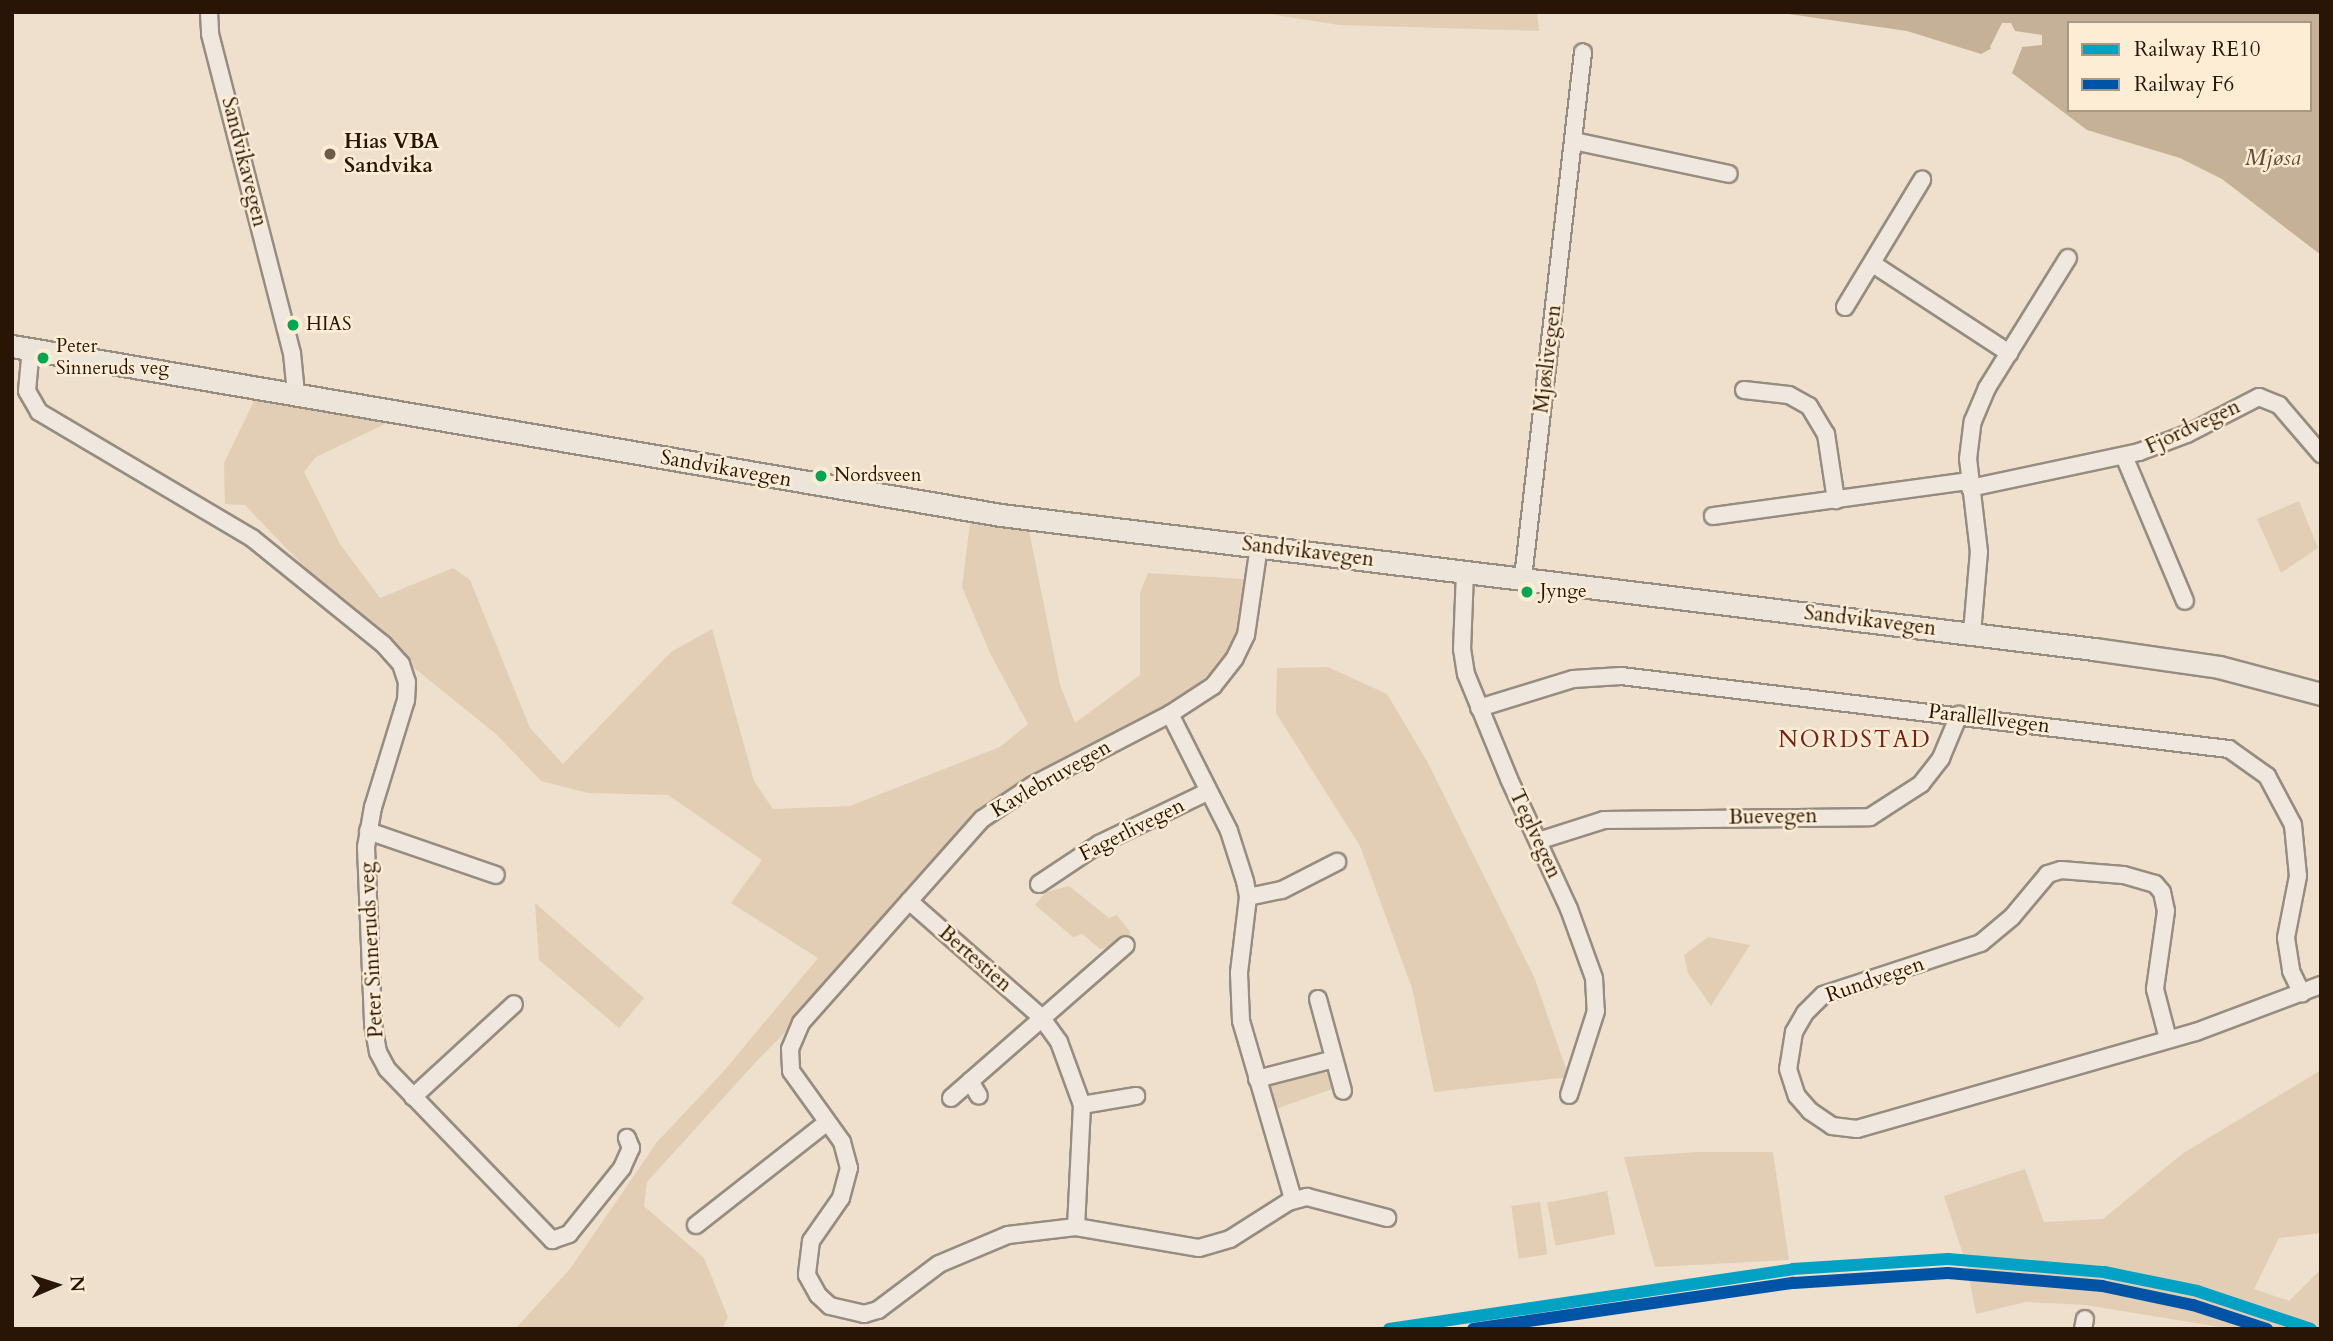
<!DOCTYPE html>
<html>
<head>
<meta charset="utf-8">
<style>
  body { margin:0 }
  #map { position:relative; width:2333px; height:1341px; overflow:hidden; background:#eee0cd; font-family:Cardo,serif }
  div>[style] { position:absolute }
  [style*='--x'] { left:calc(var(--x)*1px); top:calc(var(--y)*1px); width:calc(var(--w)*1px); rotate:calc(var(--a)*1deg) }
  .green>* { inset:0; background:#e2ceb4; transform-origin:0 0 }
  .water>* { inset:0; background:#c5b197 }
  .pier>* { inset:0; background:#eee0cd }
  .roads { filter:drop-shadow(2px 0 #978c80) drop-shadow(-2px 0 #978c80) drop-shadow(0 2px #978c80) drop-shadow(0 -2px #978c80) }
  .minor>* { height:16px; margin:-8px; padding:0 8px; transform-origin:8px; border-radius:8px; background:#f0e8df }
  .major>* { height:21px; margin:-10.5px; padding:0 10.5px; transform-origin:10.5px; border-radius:10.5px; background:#ede5da }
  .rail-1>* { height:12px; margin:-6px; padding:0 6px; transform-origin:6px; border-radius:6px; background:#02a2c4 }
  .rail-2>* { height:12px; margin:-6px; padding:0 6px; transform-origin:6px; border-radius:6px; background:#0054a6 }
  .dots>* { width:19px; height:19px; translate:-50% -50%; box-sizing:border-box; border:4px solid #fdedd5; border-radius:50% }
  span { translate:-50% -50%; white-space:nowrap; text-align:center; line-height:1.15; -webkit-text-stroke:5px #fdedd5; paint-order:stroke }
  .bus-label { font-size:19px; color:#281506 }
  .left { translate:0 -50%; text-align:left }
  .poi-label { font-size:21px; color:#281506; font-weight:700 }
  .street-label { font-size:21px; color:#281506 }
  .water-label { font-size:23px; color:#604b37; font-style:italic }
  .neighbourhood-label { font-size:23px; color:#7a1f14; letter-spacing:2px }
  .frame { position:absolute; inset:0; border:14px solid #281506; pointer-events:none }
  .legend { position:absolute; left:2067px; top:21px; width:245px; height:91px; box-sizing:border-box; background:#fdedd5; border:2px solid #a89782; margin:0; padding:9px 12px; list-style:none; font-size:21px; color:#281506 }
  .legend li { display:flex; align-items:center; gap:14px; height:35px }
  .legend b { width:35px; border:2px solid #a89782 }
  .north { position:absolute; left:21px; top:1250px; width:70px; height:70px; -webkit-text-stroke:5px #fdedd5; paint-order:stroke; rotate:87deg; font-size:19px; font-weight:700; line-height:28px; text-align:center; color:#281506 }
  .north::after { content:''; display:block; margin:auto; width:24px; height:32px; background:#281506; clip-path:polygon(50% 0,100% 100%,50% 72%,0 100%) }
</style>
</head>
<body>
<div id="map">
  <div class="green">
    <div style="clip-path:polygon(1258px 12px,1537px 12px,1539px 31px,1339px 25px)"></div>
    <div style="clip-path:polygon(257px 395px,372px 409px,387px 423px,316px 457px,304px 472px,340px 544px,380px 598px,453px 568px,470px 580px,530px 728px,563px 764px,671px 652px,712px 629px,754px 781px,773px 809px,850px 806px,1000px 747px,1028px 724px,990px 653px,962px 587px,971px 515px,1028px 526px,1060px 685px,1075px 723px,1140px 675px,1140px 593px,1148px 573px,1259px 580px,1245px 646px,1171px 705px,1102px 745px,974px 840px,753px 1065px,647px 1182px,644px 1206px,704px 1258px,728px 1317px,722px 1329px,515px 1329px,570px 1269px,657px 1142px,723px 1072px,818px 958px,731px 903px,762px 860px,668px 795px,588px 793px,541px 781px,496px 734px,356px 621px,245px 505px,225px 504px,224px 463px)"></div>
    <div style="clip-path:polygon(2299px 501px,2318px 548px,2281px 573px,2257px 519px)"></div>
    <div style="clip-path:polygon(1328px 667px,1387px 694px,1428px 763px,1534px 977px,1569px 1077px,1434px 1092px,1412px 988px,1360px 846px,1276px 713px,1277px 668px)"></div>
    <div style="clip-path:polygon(1069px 886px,1109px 918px,1117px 915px,1131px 933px,1113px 947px,1100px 949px,1082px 934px,1073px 937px,1035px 905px,1046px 892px)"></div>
    <div style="clip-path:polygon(535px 903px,644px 998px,619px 1028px,539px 960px)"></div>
    <div style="clip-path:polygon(1708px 937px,1750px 945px,1711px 1006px,1688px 973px,1684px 955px)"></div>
    <div style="clip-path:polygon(1316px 1070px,1329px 1074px,1335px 1088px,1273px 1110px,1268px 1092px,1271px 1083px)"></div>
    <div style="clip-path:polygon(2321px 1070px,2321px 1233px,2279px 1238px,2254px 1289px,2289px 1301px,2321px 1269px,2321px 1329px,2233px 1329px,2085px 1305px,2026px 1302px,1976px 1314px,1967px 1267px,1944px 1196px,2025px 1169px,2044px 1222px,2103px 1219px,2182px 1154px)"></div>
    <div style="clip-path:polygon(1699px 1152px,1773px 1152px,1789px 1260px,1655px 1267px,1624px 1157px)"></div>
    <div style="left:1607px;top:1191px;width:44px;height:61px;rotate:79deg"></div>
    <div style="left:1540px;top:1202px;width:53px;height:29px;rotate:82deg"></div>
  </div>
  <div class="water">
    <div style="clip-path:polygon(evenodd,1774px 12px,2321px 12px,2321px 255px,2222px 179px,2180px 158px,2087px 130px,2012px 73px,2022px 48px,2005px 41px,1981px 54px,1907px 31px,1774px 12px,2069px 23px,2310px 23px,2310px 110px,2069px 110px,2069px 23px)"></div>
  </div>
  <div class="pier">
    <div style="clip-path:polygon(2002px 23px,2011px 23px,2015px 31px,2042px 35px,2042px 45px,2022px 47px,2015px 56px,2018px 50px,2005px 45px,1994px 51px,1990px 47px)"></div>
  </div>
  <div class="roads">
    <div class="minor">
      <div style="--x:209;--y:12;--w:22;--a:87"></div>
      <div style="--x:210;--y:34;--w:329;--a:75.6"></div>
      <div style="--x:292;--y:353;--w:41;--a:84.4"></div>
      <div style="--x:1574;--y:141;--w:158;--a:12"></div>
      <div style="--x:1873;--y:264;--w:163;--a:33.2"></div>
      <div style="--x:1845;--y:307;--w:149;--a:-58.8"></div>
      <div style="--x:31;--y:348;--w:43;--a:95.3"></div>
      <div style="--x:27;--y:391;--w:24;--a:60"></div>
      <div style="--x:39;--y:412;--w:247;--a:30.6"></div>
      <div style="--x:252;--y:538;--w:169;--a:39"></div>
      <div style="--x:383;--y:644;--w:27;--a:48"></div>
      <div style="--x:401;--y:664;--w:19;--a:72"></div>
      <div style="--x:407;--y:682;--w:18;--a:93"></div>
      <div style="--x:406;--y:700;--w:112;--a:107.1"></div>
      <div style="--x:373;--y:807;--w:41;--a:99.9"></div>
      <div style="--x:366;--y:847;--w:177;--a:87.7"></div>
      <div style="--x:373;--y:1024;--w:28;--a:80"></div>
      <div style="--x:378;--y:1052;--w:19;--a:62"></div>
      <div style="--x:387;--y:1069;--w:238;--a:46"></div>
      <div style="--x:552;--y:1240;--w:18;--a:-19"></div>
      <div style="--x:569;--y:1234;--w:85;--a:-51.2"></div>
      <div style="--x:622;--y:1168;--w:22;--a:-66"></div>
      <div style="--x:631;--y:1148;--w:11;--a:-112"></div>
      <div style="--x:1744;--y:390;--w:45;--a:6.3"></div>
      <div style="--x:1789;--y:395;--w:23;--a:29"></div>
      <div style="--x:1809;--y:406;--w:33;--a:59"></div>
      <div style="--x:1826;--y:434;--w:67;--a:81.4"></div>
      <div style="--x:2124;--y:456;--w:157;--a:67.2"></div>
      <div style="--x:1970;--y:488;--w:173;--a:-12"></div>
      <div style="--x:2139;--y:452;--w:51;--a:-20.6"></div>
      <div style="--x:2187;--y:434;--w:81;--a:-27.2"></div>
      <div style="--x:2259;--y:397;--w:22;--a:22"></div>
      <div style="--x:2279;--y:405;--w:65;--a:49.4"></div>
      <div style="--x:1713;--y:516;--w:258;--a:-7.8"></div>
      <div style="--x:1259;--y:546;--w:90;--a:98.3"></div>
      <div style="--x:1246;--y:635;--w:25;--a:116"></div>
      <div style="--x:1235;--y:658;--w:36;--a:128"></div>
      <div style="--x:1213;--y:686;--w:51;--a:146.9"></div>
      <div style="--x:1170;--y:714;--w:154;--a:152.6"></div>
      <div style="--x:1033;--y:785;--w:61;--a:146.3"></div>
      <div style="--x:982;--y:819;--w:273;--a:131.6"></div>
      <div style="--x:801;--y:1023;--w:28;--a:113"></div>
      <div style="--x:790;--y:1049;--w:22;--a:87"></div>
      <div style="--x:791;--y:1071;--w:87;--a:54.3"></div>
      <div style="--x:842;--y:1142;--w:27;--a:75"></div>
      <div style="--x:849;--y:1168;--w:31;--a:105"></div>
      <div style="--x:841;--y:1198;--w:52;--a:124.9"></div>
      <div style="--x:811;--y:1241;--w:34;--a:97"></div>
      <div style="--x:807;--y:1275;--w:23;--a:61"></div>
      <div style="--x:818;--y:1295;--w:16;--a:43"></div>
      <div style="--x:830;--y:1306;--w:35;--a:13"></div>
      <div style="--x:864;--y:1314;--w:15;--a:-16"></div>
      <div style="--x:878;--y:1310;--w:76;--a:-37"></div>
      <div style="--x:939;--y:1264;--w:75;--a:-22.8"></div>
      <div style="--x:1008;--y:1235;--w:68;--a:-6.7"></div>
      <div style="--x:1076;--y:1227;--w:125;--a:9.7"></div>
      <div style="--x:1199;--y:1248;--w:32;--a:-16"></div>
      <div style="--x:1230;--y:1239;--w:69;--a:-32.5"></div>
      <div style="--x:1288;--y:1202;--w:20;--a:-15"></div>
      <div style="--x:1307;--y:1197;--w:83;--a:14.7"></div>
      <div style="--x:1465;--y:572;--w:77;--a:92.2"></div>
      <div style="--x:1462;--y:649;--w:25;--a:81"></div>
      <div style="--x:1466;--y:674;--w:113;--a:67.7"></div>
      <div style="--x:1509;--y:779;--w:143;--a:65.2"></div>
      <div style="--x:1569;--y:909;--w:73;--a:70.1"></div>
      <div style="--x:1594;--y:978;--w:33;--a:87"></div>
      <div style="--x:1596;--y:1011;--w:88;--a:107.8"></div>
      <div style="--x:1523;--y:578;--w:529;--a:-83.49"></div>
      <div style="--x:1972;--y:633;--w:81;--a:-85.1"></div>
      <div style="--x:1979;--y:552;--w:94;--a:-96.7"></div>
      <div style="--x:1968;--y:459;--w:38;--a:-83"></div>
      <div style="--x:1973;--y:421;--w:36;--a:-67"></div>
      <div style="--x:1987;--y:388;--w:153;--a:-58.1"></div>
      <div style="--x:1479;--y:708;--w:98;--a:-17.1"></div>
      <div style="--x:1573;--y:679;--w:48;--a:-3.6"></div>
      <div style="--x:1621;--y:676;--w:612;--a:6.85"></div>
      <div style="--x:2229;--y:749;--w:47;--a:35.4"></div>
      <div style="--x:2267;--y:776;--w:55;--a:62"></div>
      <div style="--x:2293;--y:825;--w:51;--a:84.4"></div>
      <div style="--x:2298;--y:876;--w:63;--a:101"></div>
      <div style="--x:2286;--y:938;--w:33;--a:81"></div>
      <div style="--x:2291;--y:971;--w:25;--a:64"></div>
      <div style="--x:1170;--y:714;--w:131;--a:63.2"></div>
      <div style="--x:1229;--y:831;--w:52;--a:72.3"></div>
      <div style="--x:1245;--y:881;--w:16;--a:79"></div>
      <div style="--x:1248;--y:897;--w:77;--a:96.8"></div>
      <div style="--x:1239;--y:973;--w:48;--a:87.6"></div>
      <div style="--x:1241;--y:1021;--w:185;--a:73.7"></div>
      <div style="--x:368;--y:831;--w:135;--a:19"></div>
      <div style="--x:1538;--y:841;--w:69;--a:-17.7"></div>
      <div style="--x:1604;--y:820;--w:266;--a:-0.6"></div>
      <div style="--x:1870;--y:817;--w:61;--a:-32.9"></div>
      <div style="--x:1921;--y:784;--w:33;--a:-52"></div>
      <div style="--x:1941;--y:758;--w:47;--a:-67.3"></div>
      <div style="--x:1039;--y:884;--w:72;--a:-33.7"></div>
      <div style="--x:1099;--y:844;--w:120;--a:-25.7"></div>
      <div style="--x:1248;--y:897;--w:35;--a:-12"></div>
      <div style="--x:1282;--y:890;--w:62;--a:-27"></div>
      <div style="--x:909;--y:901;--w:176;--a:41.3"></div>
      <div style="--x:1041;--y:1017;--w:31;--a:54"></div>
      <div style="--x:1059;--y:1042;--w:67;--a:69.9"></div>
      <div style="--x:1082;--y:1105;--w:122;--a:92.8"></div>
      <div style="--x:1318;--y:999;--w:95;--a:74.8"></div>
      <div style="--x:2168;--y:1039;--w:52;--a:-104.6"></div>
      <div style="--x:2155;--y:989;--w:79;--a:-82"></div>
      <div style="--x:2166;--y:911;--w:19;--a:-102"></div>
      <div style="--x:2162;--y:892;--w:11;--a:-131"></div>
      <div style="--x:2155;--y:884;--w:33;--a:-164"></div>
      <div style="--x:2123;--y:875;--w:62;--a:-175.4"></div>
      <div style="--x:2061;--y:870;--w:14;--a:163"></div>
      <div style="--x:2048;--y:874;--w:56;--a:129.9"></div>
      <div style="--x:2012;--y:917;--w:40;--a:140"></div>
      <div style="--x:1981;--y:943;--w:166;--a:161.8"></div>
      <div style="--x:1823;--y:995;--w:25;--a:135"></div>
      <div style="--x:1805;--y:1013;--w:22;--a:120"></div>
      <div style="--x:1794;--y:1032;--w:37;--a:99"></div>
      <div style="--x:1788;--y:1069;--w:28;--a:72"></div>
      <div style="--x:1797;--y:1096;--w:20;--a:49"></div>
      <div style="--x:1810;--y:1111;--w:27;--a:34"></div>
      <div style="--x:1832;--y:1126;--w:25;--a:7"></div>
      <div style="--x:1857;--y:1129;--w:353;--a:-16"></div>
      <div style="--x:2196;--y:1032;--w:134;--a:-20.6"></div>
      <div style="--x:1257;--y:1079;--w:76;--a:-14.4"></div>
      <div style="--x:970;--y:1081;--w:17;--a:59"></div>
      <div style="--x:413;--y:1097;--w:137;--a:-42.6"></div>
      <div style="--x:951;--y:1098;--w:232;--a:-41.2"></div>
      <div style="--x:1082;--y:1105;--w:55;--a:-9.5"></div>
      <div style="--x:696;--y:1225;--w:165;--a:-38.1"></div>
      <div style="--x:2083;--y:1329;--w:10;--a:-79"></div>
    </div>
    <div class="major">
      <div style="--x:12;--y:346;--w:1003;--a:9.7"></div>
      <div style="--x:1001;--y:515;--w:1101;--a:6.99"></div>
      <div style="--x:2094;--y:649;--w:126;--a:8.2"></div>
      <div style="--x:2219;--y:667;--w:106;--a:14.8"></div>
    </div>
  </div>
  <div class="rail-1">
    <div style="--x:1389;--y:1329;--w:408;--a:-8.4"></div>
    <div style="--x:1793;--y:1269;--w:155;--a:-3.7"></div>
    <div style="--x:1948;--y:1259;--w:157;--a:4.8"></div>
    <div style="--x:2104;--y:1272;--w:95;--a:11.5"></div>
    <div style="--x:2197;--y:1291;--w:120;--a:18.4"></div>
  </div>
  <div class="rail-2">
    <div style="--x:1473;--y:1329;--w:324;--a:-8.2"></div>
    <div style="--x:1794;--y:1283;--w:154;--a:-3.7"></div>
    <div style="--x:1948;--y:1273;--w:155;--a:4.8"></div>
    <div style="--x:2102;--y:1286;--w:93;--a:11.8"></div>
    <div style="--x:2193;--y:1305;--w:78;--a:18"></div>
  </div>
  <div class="dots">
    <div style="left:330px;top:154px;background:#6d5c4c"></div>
    <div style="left:293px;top:325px;background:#00a651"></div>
    <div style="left:43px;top:358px;background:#00a651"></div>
    <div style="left:821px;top:476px;background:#00a651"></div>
    <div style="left:1527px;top:592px;background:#00a651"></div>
  </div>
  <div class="bus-label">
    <span class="left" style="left:306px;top:325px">HIAS</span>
    <span class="left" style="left:56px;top:358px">Peter<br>Sinneruds veg</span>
    <span class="left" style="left:834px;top:476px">Nordsveen</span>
    <span class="left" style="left:1540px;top:592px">Jynge</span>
  </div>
  <div class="poi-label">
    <span class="left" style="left:344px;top:154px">Hias VBA<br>Sandvika</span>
  </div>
  <div class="street-label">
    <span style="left:244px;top:162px;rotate:76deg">Sandvikavegen</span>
    <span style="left:1548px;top:359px;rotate:-83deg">Mjøslivegen</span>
    <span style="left:2193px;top:427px;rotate:-25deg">Fjordvegen</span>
    <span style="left:726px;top:469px;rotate:10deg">Sandvikavegen</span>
    <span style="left:1308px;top:552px;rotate:7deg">Sandvikavegen</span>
    <span style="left:1870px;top:621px;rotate:7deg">Sandvikavegen</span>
    <span style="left:1989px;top:719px;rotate:7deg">Parallellvegen</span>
    <span style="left:1051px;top:779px;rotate:-30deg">Kavlebruvegen</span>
    <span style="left:1773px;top:817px;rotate:-1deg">Buevegen</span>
    <span style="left:1132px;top:830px;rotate:-27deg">Fagerlivegen</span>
    <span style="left:1535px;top:834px;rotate:65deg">Teglvegen</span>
    <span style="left:372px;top:950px;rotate:-93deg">Peter Sinneruds veg</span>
    <span style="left:975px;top:959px;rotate:41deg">Bertestien</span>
    <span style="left:1875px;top:980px;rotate:-19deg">Rundvegen</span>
  </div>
  <div class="water-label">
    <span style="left:2273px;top:158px">Mjøsa</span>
  </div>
  <div class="neighbourhood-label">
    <span style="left:1855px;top:740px">NORDSTAD</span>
  </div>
  <div class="frame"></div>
  <ul class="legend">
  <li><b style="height:9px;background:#02a2c4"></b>Railway RE10</li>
  <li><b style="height:9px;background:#0054a6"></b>Railway F6</li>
  </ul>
  <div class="north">N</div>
</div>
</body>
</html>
